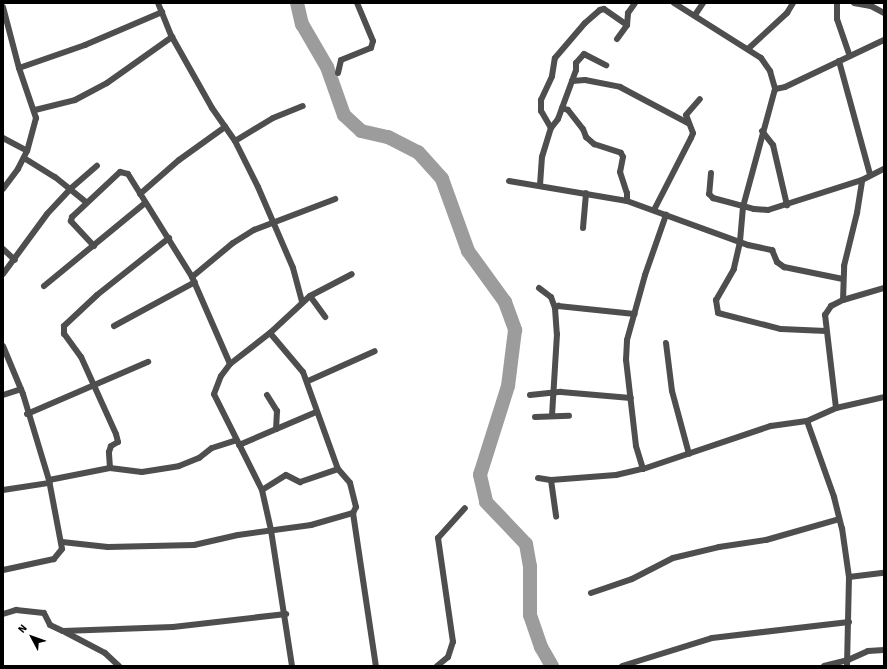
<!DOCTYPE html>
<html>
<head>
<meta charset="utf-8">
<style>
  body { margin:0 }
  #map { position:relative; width:887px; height:669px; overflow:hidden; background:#fff; font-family:"Source Sans 3",sans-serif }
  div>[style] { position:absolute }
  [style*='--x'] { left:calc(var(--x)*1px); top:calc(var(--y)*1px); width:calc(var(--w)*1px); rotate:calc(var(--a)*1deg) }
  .river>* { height:14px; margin:-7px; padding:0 7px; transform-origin:7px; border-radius:7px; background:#9c9c9c }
  .street>* { height:6px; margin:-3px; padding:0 3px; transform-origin:3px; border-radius:3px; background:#4e4e4e }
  span { translate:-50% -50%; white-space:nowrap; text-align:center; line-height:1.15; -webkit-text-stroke:3.5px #fff; paint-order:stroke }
  .frame { position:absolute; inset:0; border:4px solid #000; pointer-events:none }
  .north { position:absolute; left:12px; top:617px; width:40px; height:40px; -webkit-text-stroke:3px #fff; paint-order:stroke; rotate:311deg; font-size:11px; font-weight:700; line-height:16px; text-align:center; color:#000 }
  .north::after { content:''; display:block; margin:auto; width:14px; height:18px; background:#000; clip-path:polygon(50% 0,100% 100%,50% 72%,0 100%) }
</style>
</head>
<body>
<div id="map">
  <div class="river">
    <div style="--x:297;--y:3;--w:22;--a:77"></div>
    <div style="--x:302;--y:24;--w:50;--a:59.8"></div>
    <div style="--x:327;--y:67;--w:51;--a:70.5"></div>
    <div style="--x:344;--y:115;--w:23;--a:43"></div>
    <div style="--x:361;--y:131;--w:28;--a:13"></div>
    <div style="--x:388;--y:137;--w:34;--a:27"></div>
    <div style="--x:418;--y:152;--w:36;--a:48"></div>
    <div style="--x:442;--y:179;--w:77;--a:70.1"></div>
    <div style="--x:468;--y:251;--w:63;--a:54"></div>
    <div style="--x:505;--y:302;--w:30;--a:70"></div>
    <div style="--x:515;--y:330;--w:56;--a:97.1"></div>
    <div style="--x:508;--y:386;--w:93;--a:107.5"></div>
    <div style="--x:480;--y:475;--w:28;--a:77"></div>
    <div style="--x:486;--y:502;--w:58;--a:46.4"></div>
    <div style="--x:526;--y:544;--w:22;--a:80"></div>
    <div style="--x:530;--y:566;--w:49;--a:90"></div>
    <div style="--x:530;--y:615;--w:34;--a:71"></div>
    <div style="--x:541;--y:647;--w:22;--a:60"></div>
  </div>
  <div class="street">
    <div style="--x:158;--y:3;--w:37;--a:68"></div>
    <div style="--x:172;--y:37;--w:81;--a:60.6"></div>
    <div style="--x:212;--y:108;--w:40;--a:55.1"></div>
    <div style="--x:235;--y:141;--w:51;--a:63.4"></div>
    <div style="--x:258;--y:187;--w:88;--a:66.6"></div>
    <div style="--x:293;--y:268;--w:35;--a:75"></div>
    <div style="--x:674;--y:3;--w:103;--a:32.3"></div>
    <div style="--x:761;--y:58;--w:16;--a:55"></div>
    <div style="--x:770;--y:71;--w:19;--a:74"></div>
    <div style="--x:775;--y:89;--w:122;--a:105.2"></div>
    <div style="--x:743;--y:207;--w:35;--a:95"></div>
    <div style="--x:740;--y:242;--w:28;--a:103"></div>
    <div style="--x:734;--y:269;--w:36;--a:120"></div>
    <div style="--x:716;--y:300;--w:13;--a:81"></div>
    <div style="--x:718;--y:313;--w:65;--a:14.3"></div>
    <div style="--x:781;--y:329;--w:45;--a:2.5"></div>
    <div style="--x:837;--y:3;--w:16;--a:90"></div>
    <div style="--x:837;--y:19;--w:39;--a:71"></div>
    <div style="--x:854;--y:3;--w:17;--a:10"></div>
    <div style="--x:871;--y:6;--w:15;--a:28"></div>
    <div style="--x:3;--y:7;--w:63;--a:75.3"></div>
    <div style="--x:19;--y:68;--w:53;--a:71.2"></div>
    <div style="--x:36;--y:118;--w:34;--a:105"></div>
    <div style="--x:27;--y:151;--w:20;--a:117"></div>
    <div style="--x:18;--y:169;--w:25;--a:127"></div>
    <div style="--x:695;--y:15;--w:14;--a:-56"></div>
    <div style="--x:617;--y:39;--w:17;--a:-54"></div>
    <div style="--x:627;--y:25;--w:12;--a:-85"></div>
    <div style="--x:628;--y:13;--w:12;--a:-55"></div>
    <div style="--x:749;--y:48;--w:52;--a:-42.6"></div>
    <div style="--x:787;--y:13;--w:12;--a:-59"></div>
    <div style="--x:839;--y:61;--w:117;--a:74.7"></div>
    <div style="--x:19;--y:68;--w:70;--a:-19.2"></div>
    <div style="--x:85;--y:45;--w:84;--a:-23.2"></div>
    <div style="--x:338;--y:73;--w:13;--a:-77"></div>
    <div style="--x:341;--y:60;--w:32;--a:-22"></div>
    <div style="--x:371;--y:48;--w:7;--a:-74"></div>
    <div style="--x:373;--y:41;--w:41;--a:-112.8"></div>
    <div style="--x:572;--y:81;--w:13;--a:-4"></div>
    <div style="--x:585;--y:80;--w:36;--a:11"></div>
    <div style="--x:620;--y:87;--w:77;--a:27.9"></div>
    <div style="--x:775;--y:89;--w:10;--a:-11"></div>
    <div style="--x:785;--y:87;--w:110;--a:-25.4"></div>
    <div style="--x:562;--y:108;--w:6;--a:18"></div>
    <div style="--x:568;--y:110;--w:24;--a:52"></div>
    <div style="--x:583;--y:129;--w:9;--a:69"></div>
    <div style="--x:586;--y:137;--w:11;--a:41"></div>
    <div style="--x:594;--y:144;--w:28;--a:18"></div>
    <div style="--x:621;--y:153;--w:4;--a:63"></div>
    <div style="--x:623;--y:157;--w:15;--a:101"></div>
    <div style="--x:620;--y:172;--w:22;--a:72"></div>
    <div style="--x:627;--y:193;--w:8;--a:90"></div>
    <div style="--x:35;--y:110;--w:41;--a:-14"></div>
    <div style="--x:75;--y:100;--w:36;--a:-28"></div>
    <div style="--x:107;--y:83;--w:80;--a:-35.3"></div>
    <div style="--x:551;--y:128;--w:20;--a:-120"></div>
    <div style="--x:541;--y:111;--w:11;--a:-90"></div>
    <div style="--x:541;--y:100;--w:26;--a:-65"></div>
    <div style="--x:552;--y:76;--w:18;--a:-81"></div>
    <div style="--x:555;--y:58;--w:46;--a:-49.4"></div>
    <div style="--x:585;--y:23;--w:20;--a:-41"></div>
    <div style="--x:600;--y:10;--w:4;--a:-14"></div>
    <div style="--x:604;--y:9;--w:28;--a:35"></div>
    <div style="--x:762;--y:131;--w:18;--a:52"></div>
    <div style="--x:773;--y:145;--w:62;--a:76.9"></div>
    <div style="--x:3;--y:138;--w:27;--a:28"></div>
    <div style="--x:235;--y:141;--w:44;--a:-31.2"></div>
    <div style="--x:273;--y:118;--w:32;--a:-22"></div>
    <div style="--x:24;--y:158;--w:36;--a:32"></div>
    <div style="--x:55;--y:177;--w:40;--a:39"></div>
    <div style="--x:711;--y:173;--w:21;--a:95"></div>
    <div style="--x:709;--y:194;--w:6;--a:45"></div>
    <div style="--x:713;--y:198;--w:42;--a:15"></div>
    <div style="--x:754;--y:209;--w:14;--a:4"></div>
    <div style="--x:768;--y:210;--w:99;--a:-17.7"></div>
    <div style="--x:862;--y:180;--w:25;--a:-27"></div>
    <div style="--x:509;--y:181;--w:120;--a:9.6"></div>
    <div style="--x:627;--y:201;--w:129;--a:20"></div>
    <div style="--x:748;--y:245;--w:25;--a:12"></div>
    <div style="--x:772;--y:250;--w:13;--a:67"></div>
    <div style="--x:777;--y:262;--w:9;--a:36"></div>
    <div style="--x:784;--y:267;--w:60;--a:11.5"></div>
    <div style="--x:540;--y:185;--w:28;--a:-86"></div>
    <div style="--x:542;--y:157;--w:30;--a:-73"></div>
    <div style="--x:551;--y:128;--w:11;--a:-52"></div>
    <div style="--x:558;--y:119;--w:52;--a:-69.8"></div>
    <div style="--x:576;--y:70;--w:7;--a:-90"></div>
    <div style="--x:576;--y:63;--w:12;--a:-48"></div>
    <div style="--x:584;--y:54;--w:25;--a:27"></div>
    <div style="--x:140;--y:194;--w:52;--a:-41.1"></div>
    <div style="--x:179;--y:160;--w:57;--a:-35.7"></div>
    <div style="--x:654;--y:210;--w:81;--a:-62.8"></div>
    <div style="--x:691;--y:138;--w:5;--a:-68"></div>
    <div style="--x:693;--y:133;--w:19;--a:-111"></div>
    <div style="--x:686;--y:115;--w:21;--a:-49"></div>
    <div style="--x:583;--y:228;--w:35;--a:-85"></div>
    <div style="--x:94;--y:246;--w:34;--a:-133"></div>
    <div style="--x:71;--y:221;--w:4;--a:-76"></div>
    <div style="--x:72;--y:217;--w:66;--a:-43.2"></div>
    <div style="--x:120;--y:172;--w:8;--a:14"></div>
    <div style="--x:128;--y:174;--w:121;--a:58.1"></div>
    <div style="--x:192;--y:277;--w:95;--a:66.4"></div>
    <div style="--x:3;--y:249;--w:16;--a:43"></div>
    <div style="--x:3;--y:274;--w:74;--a:-53.7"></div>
    <div style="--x:47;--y:214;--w:33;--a:-47"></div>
    <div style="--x:69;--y:190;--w:37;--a:-41"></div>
    <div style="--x:192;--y:277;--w:53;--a:-39.7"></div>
    <div style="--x:233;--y:243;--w:25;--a:-32"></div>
    <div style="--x:254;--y:230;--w:87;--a:-20.9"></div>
    <div style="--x:44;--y:286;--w:131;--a:-39.4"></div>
    <div style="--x:539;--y:288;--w:15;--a:37"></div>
    <div style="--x:551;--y:297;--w:12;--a:70"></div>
    <div style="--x:555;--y:308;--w:26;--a:86"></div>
    <div style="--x:557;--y:334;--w:82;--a:93.5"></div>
    <div style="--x:310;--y:296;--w:26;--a:54"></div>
    <div style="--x:843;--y:300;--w:34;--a:-88"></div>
    <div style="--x:844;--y:266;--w:55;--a:-76.2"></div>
    <div style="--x:857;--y:213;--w:33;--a:-81"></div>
    <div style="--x:555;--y:308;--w:4;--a:-34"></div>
    <div style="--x:558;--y:306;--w:77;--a:5.9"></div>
    <div style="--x:114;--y:326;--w:92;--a:-28.5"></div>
    <div style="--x:270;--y:333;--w:51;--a:49.8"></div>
    <div style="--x:303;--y:372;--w:103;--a:70.2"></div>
    <div style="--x:338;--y:469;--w:18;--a:49"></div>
    <div style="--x:350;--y:483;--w:25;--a:76"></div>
    <div style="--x:356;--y:507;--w:7;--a:117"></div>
    <div style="--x:353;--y:513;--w:155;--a:81.5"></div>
    <div style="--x:666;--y:343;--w:48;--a:82.9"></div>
    <div style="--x:672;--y:391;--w:65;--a:74.9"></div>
    <div style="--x:3;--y:346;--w:52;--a:67.4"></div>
    <div style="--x:23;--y:394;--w:90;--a:73.2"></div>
    <div style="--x:49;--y:480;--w:70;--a:79.3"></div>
    <div style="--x:62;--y:549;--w:13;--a:129"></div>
    <div style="--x:54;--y:559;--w:52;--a:167.8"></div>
    <div style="--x:308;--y:381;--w:73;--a:-24.1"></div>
    <div style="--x:3;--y:395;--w:19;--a:-18"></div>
    <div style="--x:267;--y:395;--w:19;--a:58"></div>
    <div style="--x:277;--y:411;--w:18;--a:93"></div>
    <div style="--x:530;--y:395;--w:31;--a:-6"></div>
    <div style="--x:561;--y:392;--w:70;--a:4.9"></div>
    <div style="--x:836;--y:408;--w:94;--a:-96.7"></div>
    <div style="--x:825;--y:315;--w:11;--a:-56"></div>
    <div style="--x:831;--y:306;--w:13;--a:-27"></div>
    <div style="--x:843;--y:300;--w:43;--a:-16.3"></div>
    <div style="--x:27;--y:414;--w:132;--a:-23.3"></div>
    <div style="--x:535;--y:417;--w:34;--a:-2"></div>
    <div style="--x:807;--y:421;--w:81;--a:70.4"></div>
    <div style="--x:834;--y:497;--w:32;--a:76"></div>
    <div style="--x:842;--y:528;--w:49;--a:81.9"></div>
    <div style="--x:849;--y:577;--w:89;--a:91.3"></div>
    <div style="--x:239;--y:445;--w:84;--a:-23.2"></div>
    <div style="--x:110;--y:468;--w:16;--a:-94"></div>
    <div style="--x:109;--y:452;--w:6;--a:-72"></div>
    <div style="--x:111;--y:446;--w:8;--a:-30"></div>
    <div style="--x:118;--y:442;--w:8;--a:-104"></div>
    <div style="--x:116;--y:434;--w:85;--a:-114.4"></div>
    <div style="--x:81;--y:357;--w:29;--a:-126"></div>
    <div style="--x:64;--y:334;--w:8;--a:-90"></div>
    <div style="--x:64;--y:326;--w:45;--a:-43.2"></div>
    <div style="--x:97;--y:295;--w:92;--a:-38.4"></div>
    <div style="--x:643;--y:469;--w:24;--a:-107"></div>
    <div style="--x:636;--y:446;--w:87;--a:-96.6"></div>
    <div style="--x:626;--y:360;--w:20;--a:-87"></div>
    <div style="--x:627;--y:340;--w:67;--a:-74.5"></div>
    <div style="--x:645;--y:275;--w:64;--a:-70.7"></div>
    <div style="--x:538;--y:478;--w:13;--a:9"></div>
    <div style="--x:551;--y:480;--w:65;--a:-4.4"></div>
    <div style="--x:616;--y:475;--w:28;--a:-13"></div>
    <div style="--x:643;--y:469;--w:135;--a:-18.6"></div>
    <div style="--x:771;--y:426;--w:36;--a:-8"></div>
    <div style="--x:807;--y:421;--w:32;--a:-24"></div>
    <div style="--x:836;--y:408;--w:49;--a:-12.9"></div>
    <div style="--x:49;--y:480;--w:62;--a:-11.1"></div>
    <div style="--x:110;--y:468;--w:32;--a:7"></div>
    <div style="--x:142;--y:472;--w:37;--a:-9"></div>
    <div style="--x:179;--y:466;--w:22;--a:-22"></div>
    <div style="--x:199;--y:458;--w:16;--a:-38"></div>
    <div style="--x:212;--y:448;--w:25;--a:-18"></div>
    <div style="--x:551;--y:480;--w:37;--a:82"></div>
    <div style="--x:3;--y:490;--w:47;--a:-8.7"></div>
    <div style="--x:262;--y:490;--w:28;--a:-32"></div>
    <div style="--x:286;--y:475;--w:16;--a:27"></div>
    <div style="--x:300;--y:482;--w:40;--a:-18.9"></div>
    <div style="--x:62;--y:542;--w:46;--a:6.2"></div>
    <div style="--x:108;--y:547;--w:86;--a:-1.3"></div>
    <div style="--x:194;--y:545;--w:45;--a:-12.8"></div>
    <div style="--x:238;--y:535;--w:74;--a:-7.8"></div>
    <div style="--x:311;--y:525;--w:44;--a:-15.9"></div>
    <div style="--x:849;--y:577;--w:35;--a:-7"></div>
    <div style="--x:591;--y:593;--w:43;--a:-18.9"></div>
    <div style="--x:632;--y:579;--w:46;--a:-27.1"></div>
    <div style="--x:673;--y:558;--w:47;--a:-13.4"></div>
    <div style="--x:719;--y:547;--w:48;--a:-8.5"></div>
    <div style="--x:766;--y:540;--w:76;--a:-16"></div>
    <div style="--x:3;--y:614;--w:14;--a:-17"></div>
    <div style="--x:16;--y:610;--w:28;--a:6"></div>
    <div style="--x:44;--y:613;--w:13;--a:63"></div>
    <div style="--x:50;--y:625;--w:14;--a:25"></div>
    <div style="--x:63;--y:631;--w:110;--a:-2.1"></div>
    <div style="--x:173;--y:627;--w:114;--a:-6.6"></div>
    <div style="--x:65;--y:632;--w:45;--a:27.7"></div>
    <div style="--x:105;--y:653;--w:19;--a:43"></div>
    <div style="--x:292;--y:666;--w:138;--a:-98.8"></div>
    <div style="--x:271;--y:530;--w:41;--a:-102.7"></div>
    <div style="--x:262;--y:490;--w:107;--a:-116.6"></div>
    <div style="--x:214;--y:394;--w:19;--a:-69"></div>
    <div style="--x:221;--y:376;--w:15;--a:-53"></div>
    <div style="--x:230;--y:364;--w:51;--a:-37.8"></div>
    <div style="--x:270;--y:333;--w:54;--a:-42.8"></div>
    <div style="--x:310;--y:296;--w:47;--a:-27.6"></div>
    <div style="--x:437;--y:666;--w:14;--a:-39"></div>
    <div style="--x:448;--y:657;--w:16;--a:-72"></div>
    <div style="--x:453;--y:642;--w:105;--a:-98.2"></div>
    <div style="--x:438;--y:538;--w:40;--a:-48"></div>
    <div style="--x:622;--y:666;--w:94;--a:-17.3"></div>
    <div style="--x:712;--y:638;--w:138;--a:-6.7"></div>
    <div style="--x:824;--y:666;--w:25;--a:-14"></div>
    <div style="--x:848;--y:660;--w:22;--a:-24"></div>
    <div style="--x:868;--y:651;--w:16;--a:-4"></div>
  </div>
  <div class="frame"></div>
  <div class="north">N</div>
</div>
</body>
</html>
